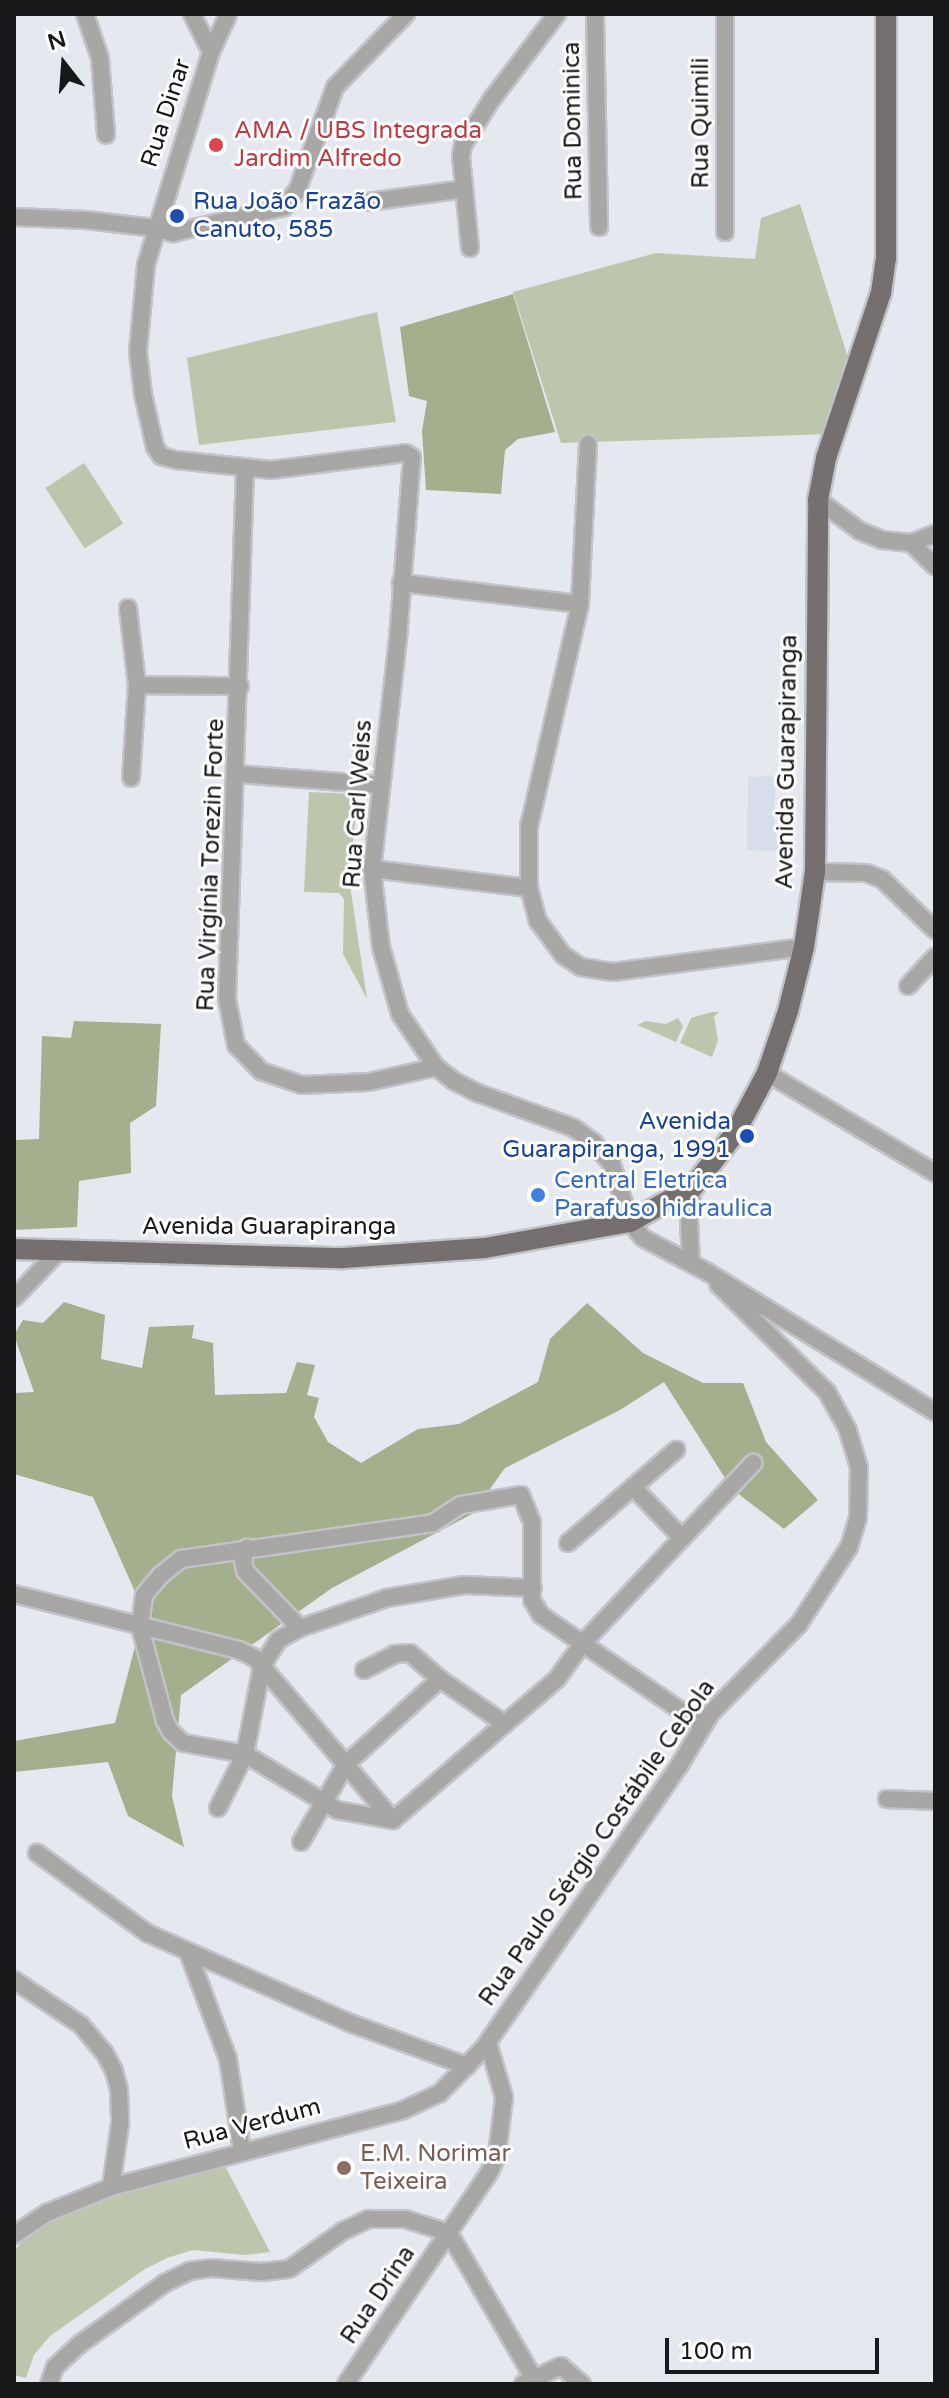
<!DOCTYPE html>
<html>
<head>
<meta charset="utf-8">
<style>
  body { margin:0 }
  #map { position:relative; width:949px; height:2398px; overflow:hidden; background:#e5e8ee; font-family:"Varela Round",sans-serif }
  div>[style] { position:absolute }
  [style*='--x'] { left:calc(var(--x)*1px); top:calc(var(--y)*1px); width:calc(var(--w)*1px); rotate:calc(var(--a)*1deg) }
  .built>* { inset:0; background:#d7deeb }
  .green>* { inset:0; background:#bdc6ad; transform-origin:0 0 }
  .forest>* { inset:0; background:#a3af8d }
  .roads { filter:drop-shadow(2px 0 #c0c3c8) drop-shadow(-2px 0 #c0c3c8) drop-shadow(0 2px #c0c3c8) drop-shadow(0 -2px #c0c3c8) }
  .minor>* { height:16px; margin:-8px; padding:0 8px; transform-origin:8px; border-radius:8px; background:#a9a6a6 }
  .major>* { height:20px; margin:-10px; padding:0 10px; transform-origin:10px; border-radius:10px; background:#756f6f }
  .dots>* { width:22px; height:22px; translate:-50% -50%; box-sizing:border-box; border:4px solid #fff; border-radius:50% }
  span { translate:-50% -50%; white-space:nowrap; text-align:center; line-height:1.15; -webkit-text-stroke:6px #fff; paint-order:stroke }
  .street-label { font-size:24px; color:#17181a }
  .health-label { font-size:24px; color:#be3a42 }
  .left { translate:0 -50%; text-align:left }
  .transit-label { font-size:24px; color:#164399 }
  .right { translate:-100% -50%; text-align:right }
  .shop-label { font-size:24px; color:#366cbe }
  .education-label { font-size:24px; color:#785e54 }
  .frame { position:absolute; inset:0; border:16px solid #17181a; pointer-events:none }
  .north { position:absolute; left:24px; top:24px; width:80px; height:80px; -webkit-text-stroke:6px #fff; paint-order:stroke; rotate:343deg; font-size:22px; font-weight:700; line-height:32px; text-align:center; color:#17181a }
  .north::after { content:''; display:block; margin:auto; width:28px; height:36px; background:#17181a; clip-path:polygon(50% 0,100% 100%,50% 72%,0 100%) }
  .scale { position:absolute; left:665px; top:2338px; width:214px; height:36px; box-sizing:border-box; border:4px solid #17181a; border-top:0; padding-left:10px; font-size:24px; line-height:28px; white-space:nowrap; color:#17181a; -webkit-text-stroke:6px #fff; paint-order:stroke }
</style>
</head>
<body>
<div id="map">
  <div class="built">
    <div style="clip-path:polygon(776px 776px,774px 820px,779px 851px,747px 850px,748px 777px)"></div>
  </div>
  <div class="green">
    <div style="clip-path:polygon(800px 204px,849px 361px,828px 434px,561px 443px,513px 292px,656px 253px,755px 259px,761px 218px)"></div>
    <div style="clip-path:polygon(377px 312px,396px 422px,199px 445px,187px 358px)"></div>
    <div style="left:84px;top:463px;width:72px;height:46px;rotate:57deg"></div>
    <div style="clip-path:polygon(309px 792px,358px 794px,349px 878px,367px 999px,343px 954px,344px 899px,339px 893px,304px 892px)"></div>
    <div style="clip-path:polygon(712px 1012px,719px 1012px,714px 1017px,718px 1040px,712px 1057px,680px 1043px,691px 1018px)"></div>
    <div style="clip-path:polygon(678px 1018px,683px 1026px,676px 1042px,637px 1025px,646px 1021px,666px 1024px)"></div>
    <div style="clip-path:polygon(222px 2160px,270px 2252px,245px 2255px,193px 2250px,167px 2258px,145px 2269px,50px 2336px,34px 2355px,26px 2378px,14px 2375px,14px 2250px,40px 2226px,71px 2207px)"></div>
  </div>
  <div class="forest">
    <div style="clip-path:polygon(513px 294px,555px 432px,518px 439px,505px 450px,501px 494px,426px 490px,422px 431px,427px 401px,409px 396px,400px 327px)"></div>
    <div style="clip-path:polygon(74px 1021px,161px 1024px,156px 1106px,130px 1123px,131px 1173px,79px 1181px,77px 1227px,14px 1230px,14px 1140px,39px 1139px,42px 1036px,71px 1038px)"></div>
    <div style="clip-path:polygon(64px 1302px,105px 1315px,101px 1359px,142px 1368px,149px 1327px,194px 1325px,192px 1338px,213px 1343px,215px 1395px,286px 1393px,297px 1362px,315px 1365px,307px 1395px,319px 1398px,314px 1417px,328px 1442px,361px 1463px,418px 1429px,459px 1424px,538px 1382px,550px 1339px,587px 1303px,643px 1353px,703px 1383px,743px 1383px,766px 1442px,818px 1500px,784px 1529px,732px 1489px,664px 1382px,620px 1410px,505px 1468px,472px 1514px,332px 1588px,181px 1695px,172px 1796px,184px 1847px,128px 1816px,108px 1762px,14px 1772px,14px 1741px,115px 1723px,144px 1612px,93px 1497px,14px 1474px,14px 1393px,34px 1392px,14px 1335px,23px 1320px,43px 1323px)"></div>
  </div>
  <div class="roads">
    <div class="minor">
      <div style="--x:85;--y:14;--w:46;--a:71.2"></div>
      <div style="--x:100;--y:58;--w:77;--a:85.5"></div>
      <div style="--x:192;--y:14;--w:42;--a:63.4"></div>
      <div style="--x:595;--y:14;--w:213;--a:88.9"></div>
      <div style="--x:725;--y:14;--w:218;--a:90"></div>
      <div style="--x:228;--y:15;--w:41;--a:114.7"></div>
      <div style="--x:211;--y:52;--w:223;--a:107"></div>
      <div style="--x:146;--y:265;--w:87;--a:95.3"></div>
      <div style="--x:138;--y:352;--w:42;--a:83.2"></div>
      <div style="--x:143;--y:394;--w:54;--a:77.2"></div>
      <div style="--x:155;--y:447;--w:11;--a:56"></div>
      <div style="--x:161;--y:456;--w:16;--a:15"></div>
      <div style="--x:176;--y:460;--w:96;--a:6"></div>
      <div style="--x:271;--y:470;--w:135;--a:-7.2"></div>
      <div style="--x:405;--y:453;--w:8;--a:30"></div>
      <div style="--x:412;--y:457;--w:182;--a:94.4"></div>
      <div style="--x:398;--y:638;--w:232;--a:96.4"></div>
      <div style="--x:372;--y:869;--w:79;--a:83.4"></div>
      <div style="--x:381;--y:947;--w:70;--a:74.2"></div>
      <div style="--x:400;--y:1014;--w:64;--a:55.8"></div>
      <div style="--x:436;--y:1067;--w:23;--a:38"></div>
      <div style="--x:454;--y:1081;--w:27;--a:27"></div>
      <div style="--x:478;--y:1093;--w:102;--a:20"></div>
      <div style="--x:574;--y:1128;--w:24;--a:36"></div>
      <div style="--x:593;--y:1142;--w:30;--a:50"></div>
      <div style="--x:612;--y:1165;--w:60;--a:72.5"></div>
      <div style="--x:630;--y:1222;--w:21;--a:51"></div>
      <div style="--x:643;--y:1238;--w:75;--a:27.9"></div>
      <div style="--x:709;--y:1273;--w:265;--a:31.6"></div>
      <div style="--x:368;--y:202;--w:97;--a:-7.7"></div>
      <div style="--x:14;--y:217;--w:72;--a:2.4"></div>
      <div style="--x:86;--y:220;--w:69;--a:6.6"></div>
      <div style="--x:155;--y:228;--w:19;--a:16"></div>
      <div style="--x:173;--y:233;--w:114;--a:-13.2"></div>
      <div style="--x:284;--y:207;--w:21;--a:-51"></div>
      <div style="--x:297;--y:191;--w:111;--a:-69.9"></div>
      <div style="--x:335;--y:87;--w:102;--a:-45.8"></div>
      <div style="--x:470;--y:248;--w:92;--a:-95.6"></div>
      <div style="--x:461;--y:156;--w:11;--a:-80"></div>
      <div style="--x:463;--y:145;--w:54;--a:-57.8"></div>
      <div style="--x:492;--y:99;--w:107;--a:-52.6"></div>
      <div style="--x:588;--y:444;--w:160;--a:92.9"></div>
      <div style="--x:580;--y:604;--w:228;--a:102.9"></div>
      <div style="--x:529;--y:826;--w:62;--a:90"></div>
      <div style="--x:529;--y:888;--w:34;--a:75"></div>
      <div style="--x:538;--y:921;--w:42;--a:53.7"></div>
      <div style="--x:563;--y:955;--w:22;--a:34"></div>
      <div style="--x:581;--y:967;--w:32;--a:9"></div>
      <div style="--x:613;--y:972;--w:193;--a:-7.5"></div>
      <div style="--x:245;--y:470;--w:529;--a:91.95"></div>
      <div style="--x:227;--y:999;--w:47;--a:78.9"></div>
      <div style="--x:236;--y:1045;--w:36;--a:46"></div>
      <div style="--x:261;--y:1071;--w:43;--a:18.9"></div>
      <div style="--x:302;--y:1085;--w:67;--a:-2.6"></div>
      <div style="--x:369;--y:1082;--w:69;--a:-12.6"></div>
      <div style="--x:818;--y:500;--w:52;--a:36.4"></div>
      <div style="--x:860;--y:531;--w:24;--a:22"></div>
      <div style="--x:882;--y:540;--w:29;--a:6"></div>
      <div style="--x:911;--y:543;--w:26;--a:-21"></div>
      <div style="--x:911;--y:543;--w:33;--a:44"></div>
      <div style="--x:401;--y:583;--w:180;--a:6.7"></div>
      <div style="--x:128;--y:608;--w:78;--a:83.3"></div>
      <div style="--x:137;--y:685;--w:93;--a:93.7"></div>
      <div style="--x:137;--y:685;--w:103;--a:0.6"></div>
      <div style="--x:237;--y:774;--w:143;--a:4.4"></div>
      <div style="--x:372;--y:869;--w:158;--a:6.9"></div>
      <div style="--x:815;--y:872;--w:51;--a:1.1"></div>
      <div style="--x:866;--y:873;--w:17;--a:21"></div>
      <div style="--x:882;--y:879;--w:74;--a:43.9"></div>
      <div style="--x:908;--y:986;--w:40;--a:-47"></div>
      <div style="--x:767;--y:1073;--w:196;--a:30.8"></div>
      <div style="--x:691;--y:1262;--w:43;--a:-92.7"></div>
      <div style="--x:689;--y:1219;--w:32;--a:-83"></div>
      <div style="--x:14;--y:1298;--w:65;--a:-46.2"></div>
      <div style="--x:633;--y:1487;--w:71;--a:46.1"></div>
      <div style="--x:568;--y:1543;--w:143;--a:-40.7"></div>
      <div style="--x:14;--y:1594;--w:232;--a:14"></div>
      <div style="--x:239;--y:1650;--w:18;--a:27"></div>
      <div style="--x:255;--y:1658;--w:213;--a:49.6"></div>
      <div style="--x:393;--y:1820;--w:216;--a:-40.7"></div>
      <div style="--x:557;--y:1679;--w:44;--a:-54.2"></div>
      <div style="--x:583;--y:1643;--w:248;--a:-46.6"></div>
      <div style="--x:300;--y:1628;--w:92;--a:-19"></div>
      <div style="--x:387;--y:1598;--w:78;--a:-9.6"></div>
      <div style="--x:464;--y:1585;--w:69;--a:2.5"></div>
      <div style="--x:364;--y:1670;--w:35;--a:-27"></div>
      <div style="--x:395;--y:1654;--w:15;--a:-4"></div>
      <div style="--x:410;--y:1653;--w:40;--a:41"></div>
      <div style="--x:440;--y:1679;--w:79;--a:34.7"></div>
      <div style="--x:887;--y:1799;--w:48;--a:2.4"></div>
      <div style="--x:218;--y:1808;--w:60;--a:-63.4"></div>
      <div style="--x:245;--y:1754;--w:90;--a:-79.1"></div>
      <div style="--x:262;--y:1666;--w:31;--a:-58"></div>
      <div style="--x:278;--y:1640;--w:25;--a:-29"></div>
      <div style="--x:300;--y:1628;--w:79;--a:-134"></div>
      <div style="--x:245;--y:1571;--w:11;--a:-100"></div>
      <div style="--x:243;--y:1560;--w:13;--a:-72"></div>
      <div style="--x:393;--y:1820;--w:57;--a:-169.9"></div>
      <div style="--x:337;--y:1810;--w:108;--a:-148.7"></div>
      <div style="--x:245;--y:1754;--w:63;--a:-169.9"></div>
      <div style="--x:183;--y:1743;--w:16;--a:-137"></div>
      <div style="--x:171;--y:1732;--w:13;--a:-119"></div>
      <div style="--x:165;--y:1721;--w:97;--a:-104.9"></div>
      <div style="--x:140;--y:1627;--w:32;--a:-83"></div>
      <div style="--x:144;--y:1595;--w:26;--a:-50"></div>
      <div style="--x:161;--y:1575;--w:26;--a:-39"></div>
      <div style="--x:181;--y:1559;--w:255;--a:-8.1"></div>
      <div style="--x:433;--y:1523;--w:33;--a:-33"></div>
      <div style="--x:461;--y:1505;--w:61;--a:-9.5"></div>
      <div style="--x:521;--y:1495;--w:29;--a:68"></div>
      <div style="--x:532;--y:1522;--w:78;--a:90"></div>
      <div style="--x:532;--y:1600;--w:17;--a:59"></div>
      <div style="--x:541;--y:1615;--w:196;--a:34.4"></div>
      <div style="--x:301;--y:1842;--w:90;--a:-60"></div>
      <div style="--x:346;--y:1764;--w:127;--a:-42.1"></div>
      <div style="--x:37;--y:1853;--w:136;--a:36"></div>
      <div style="--x:147;--y:1933;--w:222;--a:23.9"></div>
      <div style="--x:350;--y:2023;--w:125;--a:20.2"></div>
      <div style="--x:188;--y:1952;--w:114;--a:69.5"></div>
      <div style="--x:228;--y:2059;--w:92;--a:81.3"></div>
      <div style="--x:14;--y:1980;--w:81;--a:33.9"></div>
      <div style="--x:81;--y:2025;--w:35;--a:50"></div>
      <div style="--x:104;--y:2052;--w:21;--a:62"></div>
      <div style="--x:114;--y:2071;--w:20;--a:75"></div>
      <div style="--x:119;--y:2090;--w:34;--a:88"></div>
      <div style="--x:120;--y:2124;--w:64;--a:98.1"></div>
      <div style="--x:449;--y:2233;--w:167;--a:59.7"></div>
      <div style="--x:14;--y:2235;--w:40;--a:-34"></div>
      <div style="--x:47;--y:2213;--w:69;--a:-22.1"></div>
      <div style="--x:111;--y:2187;--w:300;--a:-14.7"></div>
      <div style="--x:401;--y:2111;--w:43;--a:-24.8"></div>
      <div style="--x:440;--y:2093;--w:62;--a:-45.7"></div>
      <div style="--x:483;--y:2049;--w:344;--a:-55.3"></div>
      <div style="--x:679;--y:1766;--w:62;--a:-58.9"></div>
      <div style="--x:711;--y:1713;--w:125;--a:-45.3"></div>
      <div style="--x:799;--y:1624;--w:92;--a:-57"></div>
      <div style="--x:849;--y:1547;--w:31;--a:-73"></div>
      <div style="--x:858;--y:1517;--w:50;--a:-88.9"></div>
      <div style="--x:859;--y:1467;--w:39;--a:-107"></div>
      <div style="--x:848;--y:1430;--w:43;--a:-118.9"></div>
      <div style="--x:827;--y:1392;--w:153;--a:-135.3"></div>
      <div style="--x:49;--y:2384;--w:18;--a:-71"></div>
      <div style="--x:55;--y:2367;--w:34;--a:-43"></div>
      <div style="--x:80;--y:2344;--w:105;--a:-35.7"></div>
      <div style="--x:165;--y:2283;--w:28;--a:-26"></div>
      <div style="--x:190;--y:2271;--w:21;--a:-8"></div>
      <div style="--x:211;--y:2268;--w:50;--a:4.6"></div>
      <div style="--x:261;--y:2272;--w:28;--a:-6"></div>
      <div style="--x:289;--y:2269;--w:66;--a:-35.1"></div>
      <div style="--x:343;--y:2231;--w:29;--a:-25"></div>
      <div style="--x:369;--y:2219;--w:36;--a:0"></div>
      <div style="--x:405;--y:2219;--w:46;--a:17.7"></div>
      <div style="--x:346;--y:2384;--w:257;--a:-55.9"></div>
      <div style="--x:490;--y:2171;--w:17;--a:-66"></div>
      <div style="--x:497;--y:2155;--w:58;--a:-83.1"></div>
      <div style="--x:504;--y:2097;--w:56;--a:-106.5"></div>
      <div style="--x:523;--y:2384;--w:42;--a:-25.3"></div>
      <div style="--x:561;--y:2366;--w:28;--a:41"></div>
    </div>
    <div class="major">
      <div style="--x:14;--y:1249;--w:329;--a:1.6"></div>
      <div style="--x:343;--y:1258;--w:142;--a:-4"></div>
      <div style="--x:485;--y:1248;--w:147;--a:-10.2"></div>
      <div style="--x:630;--y:1222;--w:72;--a:-29.1"></div>
      <div style="--x:693;--y:1187;--w:68;--a:-52.1"></div>
      <div style="--x:735;--y:1133;--w:68;--a:-61.9"></div>
      <div style="--x:767;--y:1073;--w:65;--a:-71.3"></div>
      <div style="--x:788;--y:1011;--w:66;--a:-76"></div>
      <div style="--x:804;--y:947;--w:76;--a:-81.7"></div>
      <div style="--x:815;--y:872;--w:372;--a:-89.5"></div>
      <div style="--x:818;--y:500;--w:43;--a:-79.2"></div>
      <div style="--x:826;--y:458;--w:174;--a:-71.6"></div>
      <div style="--x:881;--y:293;--w:34;--a:-82"></div>
      <div style="--x:886;--y:259;--w:245;--a:-90"></div>
    </div>
  </div>
  <div class="dots">
    <div style="left:216px;top:145px;background:#e0444e"></div>
    <div style="left:177px;top:216px;background:#1a4fb4"></div>
    <div style="left:747px;top:1136px;background:#1a4fb4"></div>
    <div style="left:538px;top:1195px;background:#3f7fe0"></div>
    <div style="left:344px;top:2168px;background:#8d6e63"></div>
  </div>
  <div class="street-label">
    <span style="left:166px;top:113px;rotate:-72deg">Rua Dinar</span>
    <span style="left:573px;top:121px;rotate:-91deg">Rua Dominica</span>
    <span style="left:701px;top:123px;rotate:-90deg">Rua Quimili</span>
    <span style="left:787px;top:762px;rotate:-89deg">Avenida Guarapiranga</span>
    <span style="left:358px;top:804px;rotate:-86deg">Rua Carl Weiss</span>
    <span style="left:211px;top:865px;rotate:-88deg">Rua Virgínia Torezin Forte</span>
    <span style="left:269px;top:1227px">Avenida Guarapiranga</span>
    <span style="left:597px;top:1843px;rotate:-55deg">Rua Paulo Sérgio Costábile Cebola</span>
    <span style="left:252px;top:2124px;rotate:-15deg">Rua Verdum</span>
    <span style="left:378px;top:2295px;rotate:-56deg">Rua Drina</span>
  </div>
  <div class="health-label">
    <span class="left" style="left:234px;top:145px">AMA / UBS Integrada<br>Jardim Alfredo</span>
  </div>
  <div class="transit-label">
    <span class="left" style="left:193px;top:216px">Rua João Frazão<br>Canuto, 585</span>
    <span class="right" style="left:731px;top:1136px">Avenida<br>Guarapiranga, 1991</span>
  </div>
  <div class="shop-label">
    <span class="left" style="left:554px;top:1195px">Central Eletrica<br>Parafuso hidraulica</span>
  </div>
  <div class="education-label">
    <span class="left" style="left:360px;top:2168px">E.M. Norimar<br>Teixeira</span>
  </div>
  <div class="frame"></div>
  <div class="north">N</div>
  <div class="scale">100 m</div>
</div>
</body>
</html>
